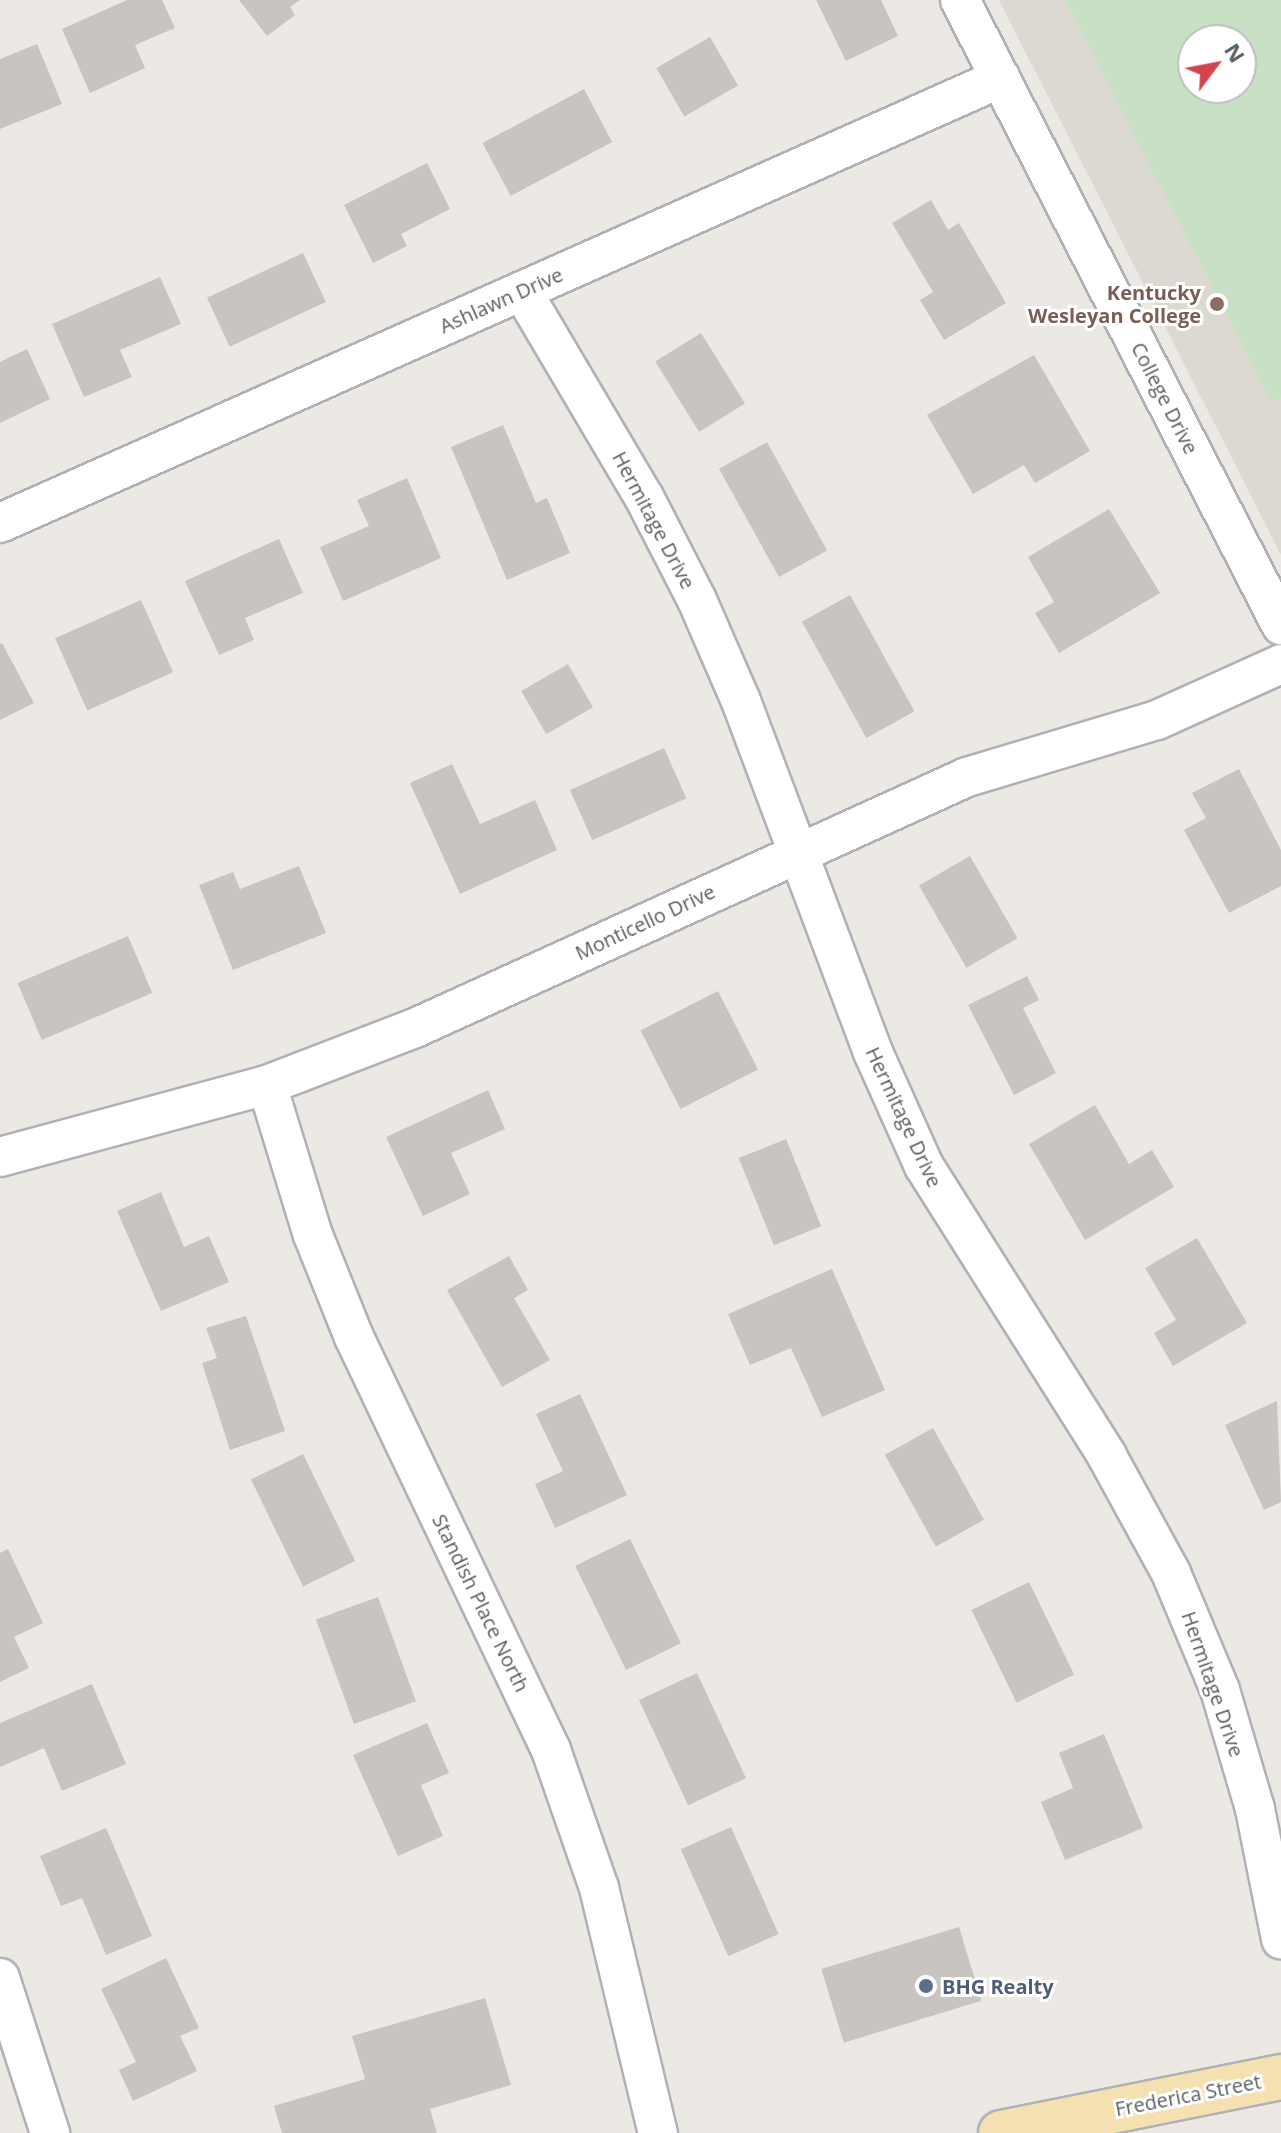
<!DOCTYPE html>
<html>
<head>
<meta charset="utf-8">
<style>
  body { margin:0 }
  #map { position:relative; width:1281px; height:2133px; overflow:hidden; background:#ece9e4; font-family:"Open Sans",sans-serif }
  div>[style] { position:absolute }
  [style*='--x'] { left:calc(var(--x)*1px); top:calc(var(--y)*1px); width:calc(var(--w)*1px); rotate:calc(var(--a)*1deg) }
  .education>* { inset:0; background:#dcd9d2 }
  .green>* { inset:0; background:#c8e1c4 }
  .building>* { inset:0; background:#c8c4c1; transform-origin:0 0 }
  .roads { filter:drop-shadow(2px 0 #afb2b5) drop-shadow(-2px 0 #afb2b5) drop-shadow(0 2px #afb2b5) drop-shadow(0 -2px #afb2b5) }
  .street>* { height:38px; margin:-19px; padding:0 19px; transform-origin:19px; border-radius:19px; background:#fff }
  .primary>* { height:44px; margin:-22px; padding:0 22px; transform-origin:22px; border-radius:22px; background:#f4e0b1 }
  .dots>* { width:22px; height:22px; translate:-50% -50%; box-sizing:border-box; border:4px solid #fff; border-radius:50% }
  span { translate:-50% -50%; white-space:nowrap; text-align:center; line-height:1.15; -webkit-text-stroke:6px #fff; paint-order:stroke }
  .education-label { font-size:20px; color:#785e54; font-weight:700 }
  .right { translate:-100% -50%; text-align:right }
  .street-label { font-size:20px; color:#5c6063 }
  .service-label { font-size:20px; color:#4e5e75; font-weight:700 }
  .left { translate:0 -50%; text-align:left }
  .north { position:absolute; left:1177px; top:24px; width:80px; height:80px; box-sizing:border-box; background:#fff; border:2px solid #bebfc1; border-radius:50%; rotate:58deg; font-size:22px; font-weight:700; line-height:32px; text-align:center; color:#5c6063 }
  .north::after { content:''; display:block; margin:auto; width:28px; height:36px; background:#d3444d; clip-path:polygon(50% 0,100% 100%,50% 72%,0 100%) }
</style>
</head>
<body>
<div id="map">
  <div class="education">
    <div style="clip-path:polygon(evenodd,999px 0,1281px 0,1281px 555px,1264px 521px,999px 0,1193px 40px,1241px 40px,1241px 88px,1193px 88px,1193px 40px)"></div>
  </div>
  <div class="green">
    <div style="clip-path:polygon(evenodd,1065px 0,1281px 0,1281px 398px,1272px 403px,1065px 0,1193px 40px,1241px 40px,1241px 88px,1193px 88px,1193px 40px)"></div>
  </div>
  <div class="building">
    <div style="clip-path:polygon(127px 0,162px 0,175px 28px,135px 45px,145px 68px,90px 93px,62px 29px)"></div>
    <div style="clip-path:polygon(239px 0,300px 0,290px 7px,295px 15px,267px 36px)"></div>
    <div style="clip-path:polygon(816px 0,881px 0,898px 36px,846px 61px)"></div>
    <div style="left:710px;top:37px;width:56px;height:62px;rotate:60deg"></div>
    <div style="clip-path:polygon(37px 44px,62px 104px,0 129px,0 59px)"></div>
    <div style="left:584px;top:89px;width:60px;height:115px;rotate:62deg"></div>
    <div style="clip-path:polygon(427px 163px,450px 209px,401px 234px,407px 246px,373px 263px,344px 205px)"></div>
    <div style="clip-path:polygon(931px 200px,948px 230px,959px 223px,1006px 303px,944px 340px,920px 300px,933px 292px,892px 223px)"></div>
    <div style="left:303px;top:253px;width:54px;height:106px;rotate:65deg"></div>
    <div style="clip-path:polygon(160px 277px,181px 324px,120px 350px,132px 377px,84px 397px,52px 324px)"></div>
    <div style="left:701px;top:333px;width:83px;height:54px;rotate:58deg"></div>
    <div style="clip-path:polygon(27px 349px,50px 399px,0 423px,0 362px)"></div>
    <div style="clip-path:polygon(1034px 355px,1090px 451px,1035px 483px,1024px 465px,973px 494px,927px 415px)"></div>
    <div style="clip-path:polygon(503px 425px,536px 503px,547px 498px,570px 553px,507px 580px,451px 447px)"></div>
    <div style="left:767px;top:442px;width:124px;height:55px;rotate:61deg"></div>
    <div style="clip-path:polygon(407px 478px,441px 558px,343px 601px,320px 547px,369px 526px,357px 500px)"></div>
    <div style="clip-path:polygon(1109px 509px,1160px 593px,1059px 653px,1035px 613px,1054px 602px,1028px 557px)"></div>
    <div style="clip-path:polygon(279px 539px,303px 593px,245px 618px,254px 640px,219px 655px,185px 581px)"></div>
    <div style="left:850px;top:595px;width:133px;height:55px;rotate:61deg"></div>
    <div style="left:141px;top:600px;width:79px;height:94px;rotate:66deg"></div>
    <div style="clip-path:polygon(2px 643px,34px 703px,0 720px,0 644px)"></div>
    <div style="left:568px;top:664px;width:50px;height:54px;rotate:60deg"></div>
    <div style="left:664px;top:748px;width:55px;height:103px;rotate:66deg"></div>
    <div style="clip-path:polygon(452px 764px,480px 824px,535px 800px,557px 850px,460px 894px,410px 783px)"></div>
    <div style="clip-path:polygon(1239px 769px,1281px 850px,1281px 886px,1229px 913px,1184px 830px,1206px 818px,1192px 793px)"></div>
    <div style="left:970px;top:856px;width:95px;height:59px;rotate:60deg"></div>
    <div style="clip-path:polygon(299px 866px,326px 933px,233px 970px,199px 885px,233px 872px,240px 889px)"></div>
    <div style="left:128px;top:936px;width:62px;height:120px;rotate:67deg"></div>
    <div style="clip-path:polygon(1027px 976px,1039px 1000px,1023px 1008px,1056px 1073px,1014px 1095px,968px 1005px)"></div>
    <div style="left:718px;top:991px;width:88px;height:87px;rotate:63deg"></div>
    <div style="clip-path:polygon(488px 1090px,505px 1129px,451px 1153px,470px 1194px,423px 1216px,386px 1137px)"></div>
    <div style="clip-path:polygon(1095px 1105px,1129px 1164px,1152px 1150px,1174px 1187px,1085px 1240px,1029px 1144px)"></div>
    <div style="left:786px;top:1139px;width:94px;height:51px;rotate:68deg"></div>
    <div style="clip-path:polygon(161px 1192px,184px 1247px,209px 1236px,229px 1282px,161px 1311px,117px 1211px)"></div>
    <div style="clip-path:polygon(1197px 1238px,1247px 1323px,1173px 1366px,1154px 1333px,1176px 1320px,1145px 1268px)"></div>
    <div style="clip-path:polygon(509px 1256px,528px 1290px,514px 1298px,550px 1360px,502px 1387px,447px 1290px)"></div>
    <div style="clip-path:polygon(832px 1269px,885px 1390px,822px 1417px,791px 1348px,750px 1365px,728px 1314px)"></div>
    <div style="clip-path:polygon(246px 1316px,285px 1431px,230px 1450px,202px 1363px,217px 1358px,206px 1328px)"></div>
    <div style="clip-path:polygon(580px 1394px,627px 1495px,555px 1528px,535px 1484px,563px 1471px,536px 1414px)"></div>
    <div style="clip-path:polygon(1277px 1401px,1281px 1502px,1264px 1510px,1225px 1425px)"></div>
    <div style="left:933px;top:1428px;width:105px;height:55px;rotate:61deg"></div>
    <div style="left:303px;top:1454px;width:119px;height:58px;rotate:64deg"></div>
    <div style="left:630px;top:1539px;width:116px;height:61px;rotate:64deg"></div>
    <div style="clip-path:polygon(8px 1549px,43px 1623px,14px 1637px,29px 1668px,0 1682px,0 1553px)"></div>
    <div style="left:1029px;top:1582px;width:103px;height:64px;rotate:64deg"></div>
    <div style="left:378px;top:1597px;width:111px;height:66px;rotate:70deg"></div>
    <div style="left:697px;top:1673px;width:116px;height:64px;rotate:65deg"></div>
    <div style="clip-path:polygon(92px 1684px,126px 1764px,62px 1791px,44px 1748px,0 1767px,0 1723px)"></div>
    <div style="clip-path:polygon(427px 1723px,449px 1773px,421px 1785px,443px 1836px,398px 1856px,353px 1755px)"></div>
    <div style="clip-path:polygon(1104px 1734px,1143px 1828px,1065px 1860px,1041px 1802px,1073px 1788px,1059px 1753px)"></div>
    <div style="left:731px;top:1827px;width:117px;height:55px;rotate:66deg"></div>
    <div style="clip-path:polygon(106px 1828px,152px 1936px,106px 1955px,82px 1898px,61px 1906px,40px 1856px)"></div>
    <div style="left:959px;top:1927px;width:77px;height:144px;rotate:73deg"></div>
    <div style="clip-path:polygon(166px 1958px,199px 2028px,180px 2036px,197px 2071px,133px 2101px,119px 2070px,136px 2062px,101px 1989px)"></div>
    <div style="clip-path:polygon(485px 1998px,511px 2085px,430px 2109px,437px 2133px,282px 2133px,274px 2106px,365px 2079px,352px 2036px)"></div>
  </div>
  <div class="roads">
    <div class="street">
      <div style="--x:960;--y:0;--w:703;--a:62.81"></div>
      <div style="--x:522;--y:291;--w:239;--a:59.4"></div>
      <div style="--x:644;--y:497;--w:116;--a:62.8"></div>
      <div style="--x:697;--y:600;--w:110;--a:66.5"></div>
      <div style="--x:741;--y:701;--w:375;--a:69.4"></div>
      <div style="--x:873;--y:1052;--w:125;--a:65.9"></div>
      <div style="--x:924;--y:1166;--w:343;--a:57.7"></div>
      <div style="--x:1107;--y:1456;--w:133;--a:61.3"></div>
      <div style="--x:1171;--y:1573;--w:127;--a:67.3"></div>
      <div style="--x:1220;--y:1690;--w:124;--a:73.6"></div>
      <div style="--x:1255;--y:1809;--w:133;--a:78.7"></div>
      <div style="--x:0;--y:523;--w:1095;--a:-23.97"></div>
      <div style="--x:267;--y:1085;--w:157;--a:73"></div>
      <div style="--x:313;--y:1235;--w:110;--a:68.1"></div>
      <div style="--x:354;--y:1337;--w:458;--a:64.5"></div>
      <div style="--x:551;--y:1750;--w:146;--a:70.8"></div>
      <div style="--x:599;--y:1888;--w:252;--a:76.5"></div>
      <div style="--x:0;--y:1157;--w:277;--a:-15.1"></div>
      <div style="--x:267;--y:1085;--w:159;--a:-21.1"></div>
      <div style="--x:415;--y:1028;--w:606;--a:-24.45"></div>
      <div style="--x:967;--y:777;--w:198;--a:-16.7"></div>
      <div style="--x:1157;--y:720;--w:136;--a:-24.3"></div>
      <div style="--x:0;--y:1978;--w:163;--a:72.1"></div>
    </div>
    <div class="primary">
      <div style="--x:1001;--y:2133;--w:286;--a:-11.3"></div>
    </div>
  </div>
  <div class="dots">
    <div style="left:1217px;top:304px;background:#8d6e63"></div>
    <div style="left:926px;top:1986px;background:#5c6f8a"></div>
  </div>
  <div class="education-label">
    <span class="right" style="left:1201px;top:304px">Kentucky<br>Wesleyan College</span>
  </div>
  <div class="street-label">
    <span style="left:501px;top:300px;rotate:-24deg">Ashlawn Drive</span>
    <span style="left:1165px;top:398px;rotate:63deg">College Drive</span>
    <span style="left:654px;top:520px;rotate:62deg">Hermitage Drive</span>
    <span style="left:645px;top:922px;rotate:-25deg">Monticello Drive</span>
    <span style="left:904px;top:1117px;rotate:65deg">Hermitage Drive</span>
    <span style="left:481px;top:1603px;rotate:64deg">Standish Place North</span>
    <span style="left:1213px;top:1684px;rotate:71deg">Hermitage Drive</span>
    <span style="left:1188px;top:2095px;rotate:-11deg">Frederica Street</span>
  </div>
  <div class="service-label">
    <span class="left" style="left:942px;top:1986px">BHG Realty</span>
  </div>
  <div class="north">N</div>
</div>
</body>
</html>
